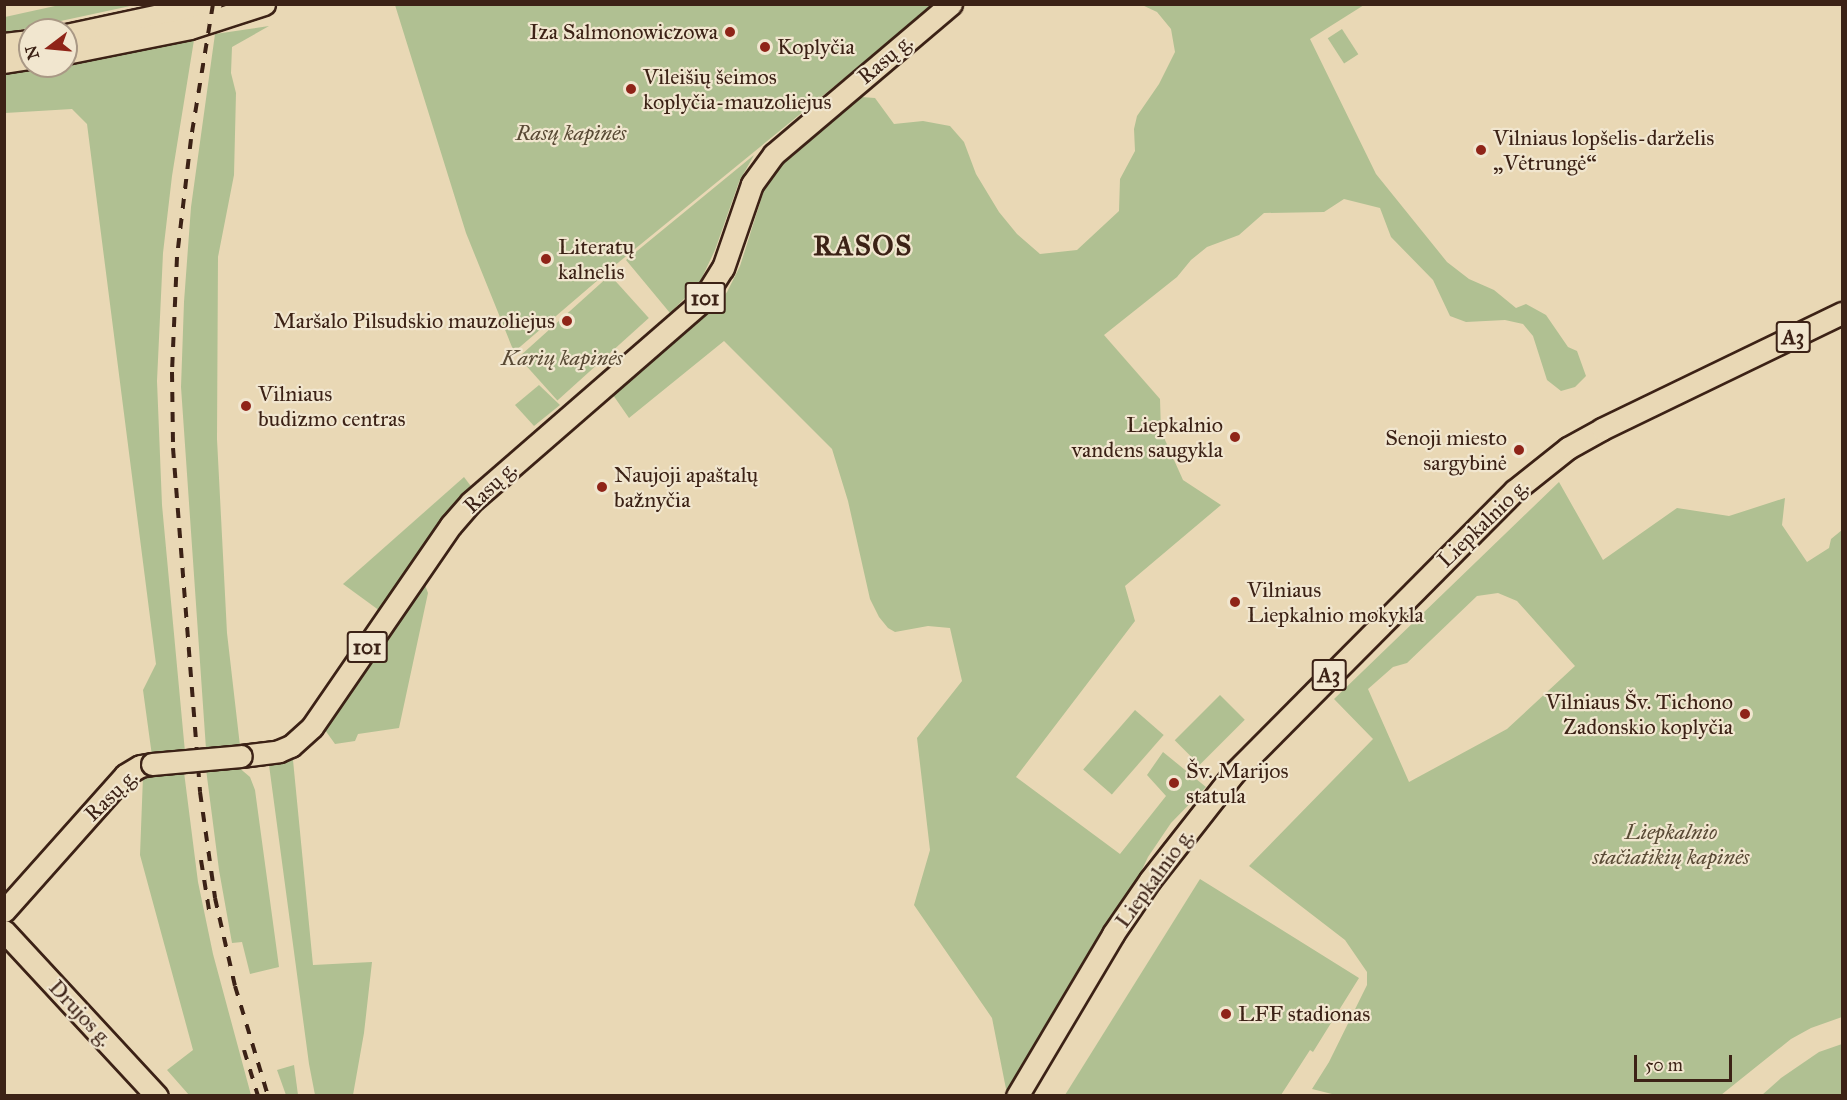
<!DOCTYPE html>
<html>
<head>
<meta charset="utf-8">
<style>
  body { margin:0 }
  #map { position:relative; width:1847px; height:1100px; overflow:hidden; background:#e9d8b5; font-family:"IM FELL Great Primer",serif }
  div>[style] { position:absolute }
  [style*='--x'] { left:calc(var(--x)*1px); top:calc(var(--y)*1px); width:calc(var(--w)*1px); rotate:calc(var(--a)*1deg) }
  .green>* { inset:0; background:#b0c092; transform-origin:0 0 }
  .roads { filter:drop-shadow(2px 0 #3c2216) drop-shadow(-2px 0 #3c2216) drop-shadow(0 2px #3c2216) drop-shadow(0 -2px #3c2216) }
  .primary>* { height:21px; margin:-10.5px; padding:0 10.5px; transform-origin:10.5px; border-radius:10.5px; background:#e9d8b5 }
  .rail>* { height:4px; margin-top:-2px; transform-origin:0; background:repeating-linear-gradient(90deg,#3c2216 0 10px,transparent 0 20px) }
  .bridges { filter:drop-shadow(2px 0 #3c2216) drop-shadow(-2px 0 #3c2216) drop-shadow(0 2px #3c2216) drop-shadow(0 -2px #3c2216) }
  .primary-bridge>* { height:21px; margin:-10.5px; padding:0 10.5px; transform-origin:10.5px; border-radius:10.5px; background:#e9d8b5 }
  .dots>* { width:16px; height:16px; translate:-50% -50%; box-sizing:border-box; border:3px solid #f1e6cf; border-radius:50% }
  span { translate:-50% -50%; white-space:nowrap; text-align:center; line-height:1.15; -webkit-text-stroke:4.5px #f1e6cf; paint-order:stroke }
  .shield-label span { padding:2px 4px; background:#f1e6cf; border:2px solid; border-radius:4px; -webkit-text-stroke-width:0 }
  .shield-label { font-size:21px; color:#3c2216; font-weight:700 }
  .poi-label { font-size:22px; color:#3c2216 }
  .right { translate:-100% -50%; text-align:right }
  .left { translate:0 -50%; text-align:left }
  .street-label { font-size:22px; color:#3c2216 }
  .park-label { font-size:22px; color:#594a35; font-style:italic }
  .district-label { font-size:28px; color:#3c2216; font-weight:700; letter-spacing:1.5px }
  .frame { position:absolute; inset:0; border:6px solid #3c2216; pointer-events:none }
  .north { position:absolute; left:18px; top:18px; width:60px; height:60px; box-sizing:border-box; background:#f1e6cf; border:2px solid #a99885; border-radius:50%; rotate:254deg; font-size:16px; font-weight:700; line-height:24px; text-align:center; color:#3c2216 }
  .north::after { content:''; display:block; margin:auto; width:21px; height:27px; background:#8f2418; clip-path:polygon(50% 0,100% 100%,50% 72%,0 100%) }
  .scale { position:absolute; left:1634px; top:1055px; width:98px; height:27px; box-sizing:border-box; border:3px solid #3c2216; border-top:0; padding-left:8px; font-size:18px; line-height:21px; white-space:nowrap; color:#3c2216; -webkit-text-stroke:4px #f1e6cf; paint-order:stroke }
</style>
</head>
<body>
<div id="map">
  <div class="green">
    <div style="clip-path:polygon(64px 4px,135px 4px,135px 5px,5px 33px,5px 17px)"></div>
    <div style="clip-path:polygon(1140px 4px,1364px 5px,1310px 39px,1376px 174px,1447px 262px,1469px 279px,1494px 290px,1516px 308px,1526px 304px,1546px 315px,1568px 347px,1577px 351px,1586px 376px,1575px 387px,1561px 391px,1547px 380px,1533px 336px,1523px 324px,1505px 320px,1466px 322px,1450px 316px,1433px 280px,1391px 237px,1380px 208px,1344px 199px,1324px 212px,1264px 213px,1239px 235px,1207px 247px,1191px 260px,1177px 277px,1104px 335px,1160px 399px,1161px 431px,1183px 480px,1221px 505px,1125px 586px,1135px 621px,1016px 777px,1120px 854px,1166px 796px,1147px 775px,1163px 752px,1206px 787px,1171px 823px,1148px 857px,1131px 893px,1007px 1094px,992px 1018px,914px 905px,930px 850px,917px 738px,962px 681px,950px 628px,928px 626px,895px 632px,888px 628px,879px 617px,870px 599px,848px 501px,832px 449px,724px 341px,629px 418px,613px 395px,715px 307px,727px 292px,740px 266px,764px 190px,777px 168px,861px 97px,875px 98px,894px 124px,923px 121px,950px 126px,964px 142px,976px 174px,999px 212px,1017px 234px,1040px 254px,1077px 250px,1119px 211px,1120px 179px,1135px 151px,1134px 129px,1137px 116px,1159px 84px,1175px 52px,1171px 29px,1157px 12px)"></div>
    <div style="clip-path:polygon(395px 5px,934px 5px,619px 262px,514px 352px,466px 233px)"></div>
    <div style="clip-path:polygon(269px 26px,232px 47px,231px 73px,236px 93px,234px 175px,218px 257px,217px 439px,227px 633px,240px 746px,206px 749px,181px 387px,184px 302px,191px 207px,215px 34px)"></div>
    <div style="left:1342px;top:29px;width:30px;height:17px;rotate:57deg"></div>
    <div style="clip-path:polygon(194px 40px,172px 176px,163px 253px,157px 381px,162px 505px,185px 752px,152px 756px,143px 690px,156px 664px,87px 124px,72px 109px,5px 113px,4px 73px,66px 66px)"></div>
    <div style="clip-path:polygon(754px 155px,739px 182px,715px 250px,699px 284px,670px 313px,626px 260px)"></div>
    <div style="left:610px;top:275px;width:58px;height:123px;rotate:48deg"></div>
    <div style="clip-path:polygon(539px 385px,560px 405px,534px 426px,515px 405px)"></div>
    <div style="clip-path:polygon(464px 477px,473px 489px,380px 611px,343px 584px)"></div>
    <div style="clip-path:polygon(evenodd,1559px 482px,1603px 560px,1677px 508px,1729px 516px,1785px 498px,1782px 525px,1807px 562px,1829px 548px,1831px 539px,1842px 530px,1842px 1017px,1811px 1028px,1791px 1039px,1721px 1095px,1340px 1096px,1312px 1089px,1329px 1062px,1367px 985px,1367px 972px,1345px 940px,1249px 866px,1373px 739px,1334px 699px,1559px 482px,1498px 593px,1517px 601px,1575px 666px,1507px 729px,1409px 782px,1368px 689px,1393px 667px,1407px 663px,1477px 596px,1498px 593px)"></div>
    <div style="clip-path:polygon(425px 585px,428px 593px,399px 728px,358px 734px,355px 741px,335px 744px,325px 730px)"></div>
    <div style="left:1220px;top:695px;width:35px;height:64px;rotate:45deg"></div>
    <div style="left:1135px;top:710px;width:38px;height:79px;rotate:41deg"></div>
    <div style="clip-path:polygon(293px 760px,313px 965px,372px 962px,364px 1033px,353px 1095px,315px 1095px,309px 1064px,269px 765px)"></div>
    <div style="clip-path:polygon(237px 766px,250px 777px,255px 790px,279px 967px,250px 974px,242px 942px,232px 943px,219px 870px,206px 769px)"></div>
    <div style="clip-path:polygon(184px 772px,198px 882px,213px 954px,251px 1095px,189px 1095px,167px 1070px,193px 1050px,140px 855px,143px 776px)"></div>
    <div style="clip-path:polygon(1200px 879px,1359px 978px,1313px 1052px,1310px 1050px,1281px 1095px,1065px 1095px)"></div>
    <div style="clip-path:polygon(1842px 1044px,1842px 1095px,1762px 1095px,1781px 1078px,1819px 1052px)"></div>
    <div style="clip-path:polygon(294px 1065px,298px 1095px,286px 1095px,277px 1070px)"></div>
  </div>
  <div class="roads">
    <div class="primary">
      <div style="--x:66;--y:35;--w:148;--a:-12.1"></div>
      <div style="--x:4;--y:44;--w:26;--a:-7"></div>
      <div style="--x:66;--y:53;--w:126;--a:-11.4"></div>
      <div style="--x:190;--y:28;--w:78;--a:-18"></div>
      <div style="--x:4;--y:62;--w:26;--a:-9"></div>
      <div style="--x:241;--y:756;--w:38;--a:-7"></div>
      <div style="--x:279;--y:751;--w:13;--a:-23"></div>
      <div style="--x:291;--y:746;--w:28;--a:-42"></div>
      <div style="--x:312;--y:727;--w:245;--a:-55.5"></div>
      <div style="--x:451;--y:525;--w:30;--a:-49"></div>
      <div style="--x:471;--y:502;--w:306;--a:-41"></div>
      <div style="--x:702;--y:301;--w:39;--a:-58"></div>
      <div style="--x:723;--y:268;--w:89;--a:-71"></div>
      <div style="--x:752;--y:184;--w:37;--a:-54"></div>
      <div style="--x:774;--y:154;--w:232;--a:-40.3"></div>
      <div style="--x:4;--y:911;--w:182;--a:-48.3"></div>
      <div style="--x:125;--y:775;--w:17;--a:-31"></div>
      <div style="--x:140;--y:766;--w:12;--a:-9"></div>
      <div style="--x:4;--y:931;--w:225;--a:47.2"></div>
      <div style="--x:1017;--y:1096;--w:188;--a:-59.3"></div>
      <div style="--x:1113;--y:934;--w:65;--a:-55.6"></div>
      <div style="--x:1150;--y:880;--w:135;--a:-51.9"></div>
      <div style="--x:1233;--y:774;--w:399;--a:-45.2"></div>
      <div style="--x:1514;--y:491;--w:69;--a:-38.5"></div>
      <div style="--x:1568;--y:448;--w:39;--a:-29"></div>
      <div style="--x:1602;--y:429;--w:267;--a:-25.8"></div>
    </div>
  </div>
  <div class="rail">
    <div style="--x:213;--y:4;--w:137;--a:99.3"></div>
    <div style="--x:191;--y:139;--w:119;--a:96.8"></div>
    <div style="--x:177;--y:257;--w:115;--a:92.5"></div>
    <div style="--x:172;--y:372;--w:76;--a:89.2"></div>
    <div style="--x:173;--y:448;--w:345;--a:85.5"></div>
    <div style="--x:200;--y:792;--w:107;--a:81.9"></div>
    <div style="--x:215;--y:898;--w:90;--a:77.2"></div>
    <div style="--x:235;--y:986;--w:115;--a:73.3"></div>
    <div style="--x:201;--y:860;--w:57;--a:80.9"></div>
    <div style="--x:244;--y:1050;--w:48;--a:73.1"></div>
  </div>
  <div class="bridges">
    <div class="primary-bridge">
      <div style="--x:152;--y:764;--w:89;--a:-5.1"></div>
    </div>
  </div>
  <div class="dots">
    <div style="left:730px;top:32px;background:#8f2418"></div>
    <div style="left:765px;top:47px;background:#8f2418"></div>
    <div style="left:631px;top:89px;background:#8f2418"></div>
    <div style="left:1481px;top:150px;background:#8f2418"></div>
    <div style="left:546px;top:259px;background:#8f2418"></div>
    <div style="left:567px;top:321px;background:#8f2418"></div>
    <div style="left:246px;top:406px;background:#8f2418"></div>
    <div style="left:1235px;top:437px;background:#8f2418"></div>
    <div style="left:1519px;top:450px;background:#8f2418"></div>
    <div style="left:602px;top:487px;background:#8f2418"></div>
    <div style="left:1235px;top:602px;background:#8f2418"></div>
    <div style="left:1745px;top:714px;background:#8f2418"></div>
    <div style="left:1174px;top:783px;background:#8f2418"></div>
    <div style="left:1226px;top:1014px;background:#8f2418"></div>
  </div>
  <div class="shield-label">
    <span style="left:705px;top:298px">101</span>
    <span style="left:1793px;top:337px">A3</span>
    <span style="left:367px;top:647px">101</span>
    <span style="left:1329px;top:675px">A3</span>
  </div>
  <div class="poi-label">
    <span class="right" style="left:718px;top:32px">Iza Salmonowiczowa</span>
    <span class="left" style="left:777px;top:47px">Koplyčia</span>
    <span class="left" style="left:643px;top:89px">Vileišių šeimos<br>koplyčia-mauzoliejus</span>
    <span class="left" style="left:1493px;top:150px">Vilniaus lopšelis-darželis<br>„Vėtrungė“</span>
    <span class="left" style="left:558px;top:259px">Literatų<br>kalnelis</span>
    <span class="right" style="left:555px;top:321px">Maršalo Pilsudskio mauzoliejus</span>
    <span class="left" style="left:258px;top:406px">Vilniaus<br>budizmo centras</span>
    <span class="right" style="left:1223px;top:437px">Liepkalnio<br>vandens saugykla</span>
    <span class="right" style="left:1507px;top:450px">Senoji miesto<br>sargybinė</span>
    <span class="left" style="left:614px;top:487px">Naujoji apaštalų<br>bažnyčia</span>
    <span class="left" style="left:1247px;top:602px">Vilniaus<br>Liepkalnio mokykla</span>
    <span class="right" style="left:1733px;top:714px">Vilniaus Šv. Tichono<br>Zadonskio koplyčia</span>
    <span class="left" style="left:1186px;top:783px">Šv. Marijos<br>statula</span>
    <span class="left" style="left:1238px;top:1014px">LFF stadionas</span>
  </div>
  <div class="street-label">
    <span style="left:885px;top:59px;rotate:-40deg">Rasų g.</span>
    <span style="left:490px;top:487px;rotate:-44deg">Rasų g.</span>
    <span style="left:1483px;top:523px;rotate:-44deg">Liepkalnio g.</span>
    <span style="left:111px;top:795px;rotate:-44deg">Rasų g.</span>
    <span style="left:1154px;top:878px;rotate:-54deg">Liepkalnio g.</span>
    <span style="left:81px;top:1013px;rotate:47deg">Drujos g.</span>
  </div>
  <div class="park-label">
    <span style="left:571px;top:133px">Rasų kapinės</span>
    <span style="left:562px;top:358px">Karių kapinės</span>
    <span style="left:1671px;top:844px">Liepkalnio<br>stačiatikių kapinės</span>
  </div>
  <div class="district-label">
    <span style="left:863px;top:246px">RASOS</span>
  </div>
  <div class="frame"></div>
  <div class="north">N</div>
  <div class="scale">50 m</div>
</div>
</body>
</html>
